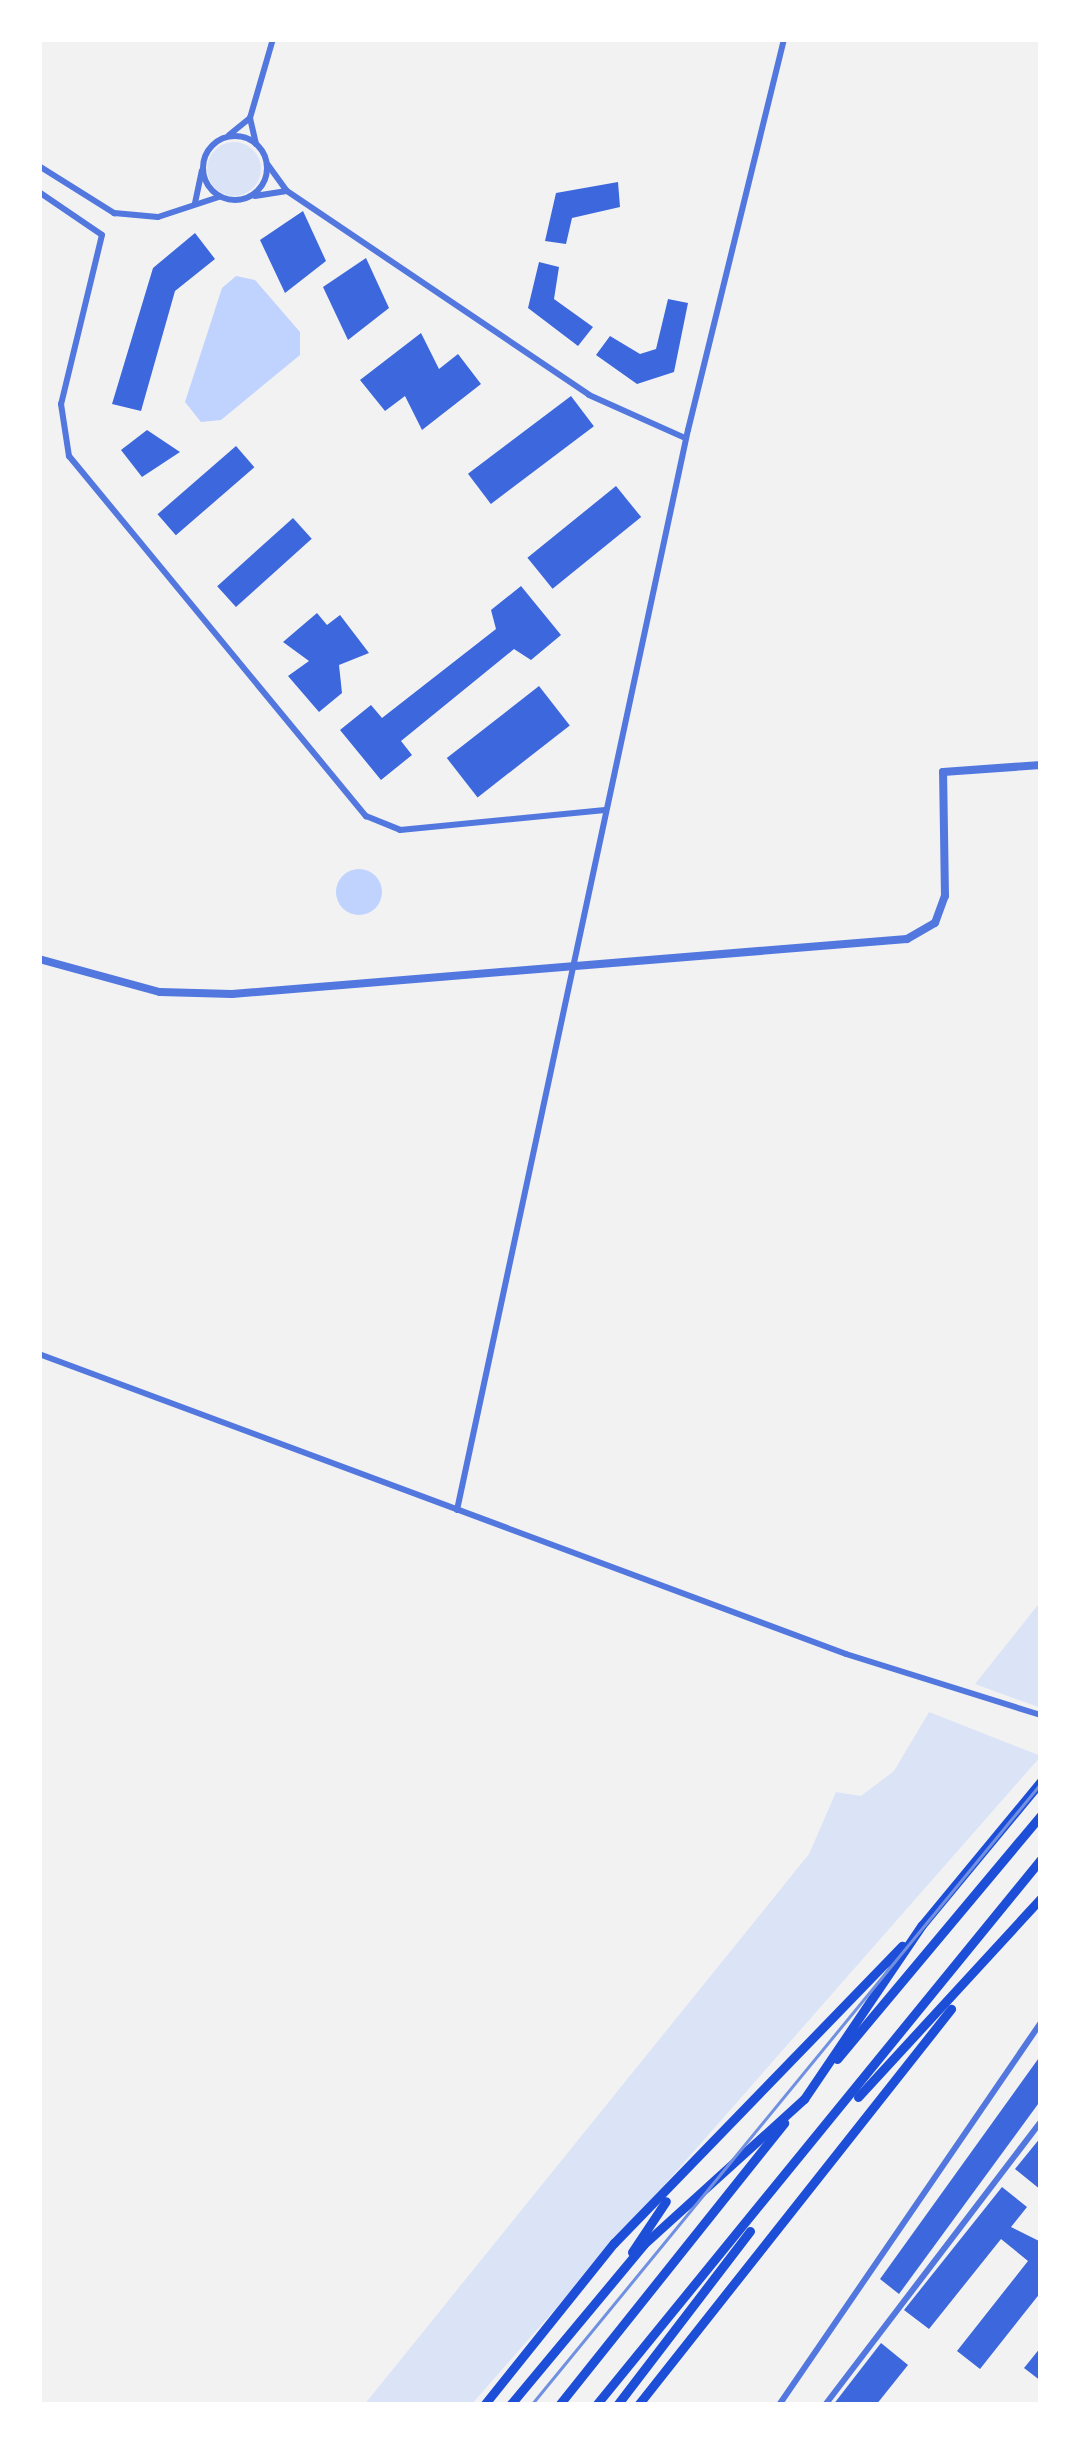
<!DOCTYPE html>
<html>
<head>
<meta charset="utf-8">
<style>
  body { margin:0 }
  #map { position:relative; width:1080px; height:2444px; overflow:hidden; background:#f2f2f2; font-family:Quicksand,sans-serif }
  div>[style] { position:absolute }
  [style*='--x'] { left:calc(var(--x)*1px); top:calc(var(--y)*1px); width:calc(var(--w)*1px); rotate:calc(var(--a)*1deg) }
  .green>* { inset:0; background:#dbe4f7 }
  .round { border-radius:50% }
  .water>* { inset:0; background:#bfd3fe }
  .building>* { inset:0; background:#3d67dc; transform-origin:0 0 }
  .minor>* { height:6px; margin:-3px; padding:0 3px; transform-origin:3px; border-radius:3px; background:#5277de }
  .minor>.ring { margin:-3px; padding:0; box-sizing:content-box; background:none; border:6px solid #5277de; border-radius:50% }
  .tertiary>* { height:8px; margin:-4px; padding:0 4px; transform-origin:4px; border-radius:4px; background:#5277de }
  .trunk>* { height:9px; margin:-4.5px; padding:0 4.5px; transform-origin:4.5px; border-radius:4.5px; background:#1d4ed8 }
  .tram>* { height:3px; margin:-1.5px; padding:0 1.5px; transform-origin:1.5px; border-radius:1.5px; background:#7290e2 }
  span { translate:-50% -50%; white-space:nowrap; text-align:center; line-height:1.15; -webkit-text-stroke:12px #fff; paint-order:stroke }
  .frame { position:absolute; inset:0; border:42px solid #fff; pointer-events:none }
</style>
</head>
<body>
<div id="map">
  <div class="green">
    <div class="round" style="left:207px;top:142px;width:54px;height:54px"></div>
    <div style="clip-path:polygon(1041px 1601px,1041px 1708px,975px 1684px)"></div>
    <div style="clip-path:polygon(929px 1712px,1041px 1756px,471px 2405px,364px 2405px,809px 1854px,836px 1792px,861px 1796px,894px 1771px)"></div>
  </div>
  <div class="water">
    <div style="clip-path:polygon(236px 276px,255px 280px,300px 332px,300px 355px,221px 420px,201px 422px,185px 402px,222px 288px)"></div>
    <div class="round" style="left:336px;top:869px;width:46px;height:46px"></div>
  </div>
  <div class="building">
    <div style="clip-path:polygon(618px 182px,620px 207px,572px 218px,566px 244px,545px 241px,556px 193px)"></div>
    <div style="clip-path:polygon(303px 211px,326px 261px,285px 293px,260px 240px)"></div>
    <div style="clip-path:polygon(195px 233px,215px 259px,175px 291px,141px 411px,112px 404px,153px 268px)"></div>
    <div style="clip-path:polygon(366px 258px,389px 308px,348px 340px,323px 287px)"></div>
    <div style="clip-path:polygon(539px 262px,559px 267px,554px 299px,593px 327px,578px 346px,528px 308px)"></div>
    <div style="clip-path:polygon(668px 299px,688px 303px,674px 372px,637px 384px,596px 355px,610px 336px,640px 354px,656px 349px)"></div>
    <div style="clip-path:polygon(421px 333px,439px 369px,458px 354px,481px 384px,422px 430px,405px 396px,385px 411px,360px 380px)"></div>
    <div style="left:571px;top:396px;width:38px;height:129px;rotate:53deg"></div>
    <div style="clip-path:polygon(147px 430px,180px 452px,142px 477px,121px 450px)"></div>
    <div style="left:236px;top:446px;width:28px;height:104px;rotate:49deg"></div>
    <div style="left:616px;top:486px;width:40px;height:114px;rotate:51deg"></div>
    <div style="left:293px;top:518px;width:28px;height:102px;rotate:48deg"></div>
    <div style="clip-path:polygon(521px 586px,561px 635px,531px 660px,514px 649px,401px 741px,412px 755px,381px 780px,340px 730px,371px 705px,382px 718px,496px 629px,491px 610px)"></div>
    <div style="clip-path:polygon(317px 613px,327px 625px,340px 615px,369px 653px,339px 665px,342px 693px,319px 712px,288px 676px,309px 661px,283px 642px)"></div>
    <div style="left:539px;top:686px;width:50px;height:117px;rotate:52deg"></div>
    <div style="clip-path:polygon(1041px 2055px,1041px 2100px,899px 2294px,880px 2279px)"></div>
    <div style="clip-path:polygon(1041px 2137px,1041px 2190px,1015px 2169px)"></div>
    <div style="clip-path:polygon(1002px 2187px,1027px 2207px,1011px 2227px,1041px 2242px,1041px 2292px,980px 2369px,957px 2351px,1028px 2261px,1001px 2239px,929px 2329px,904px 2310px)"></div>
    <div style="clip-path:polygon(881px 2343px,908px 2365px,876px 2405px,833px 2405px)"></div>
    <div style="clip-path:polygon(1041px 2347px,1041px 2381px,1024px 2368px)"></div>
  </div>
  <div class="minor">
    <div style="--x:229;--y:135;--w:27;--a:-39"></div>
    <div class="ring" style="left:203px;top:136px;width:58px;height:58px"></div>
    <div style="--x:256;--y:144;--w:27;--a:-103"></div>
    <div style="--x:250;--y:118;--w:82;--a:-73.8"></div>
    <div style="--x:268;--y:165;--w:32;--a:54"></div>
    <div style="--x:39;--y:166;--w:89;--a:32.1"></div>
    <div style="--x:114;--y:213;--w:44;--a:5.2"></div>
    <div style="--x:158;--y:217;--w:64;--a:-18.2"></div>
    <div style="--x:287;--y:191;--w:364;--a:34"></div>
    <div style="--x:589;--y:395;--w:105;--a:24.1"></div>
    <div style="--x:39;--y:192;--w:76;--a:34.3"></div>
    <div style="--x:102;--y:235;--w:174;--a:103.6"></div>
    <div style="--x:61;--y:404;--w:53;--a:81.3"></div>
    <div style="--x:69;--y:456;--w:467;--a:50.5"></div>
    <div style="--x:366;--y:816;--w:37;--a:22"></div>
    <div style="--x:400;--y:830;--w:206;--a:-5.6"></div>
    <div style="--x:255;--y:196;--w:32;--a:-9"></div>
    <div style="--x:195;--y:203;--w:33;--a:-78"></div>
    <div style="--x:39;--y:1354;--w:861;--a:20.39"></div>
    <div style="--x:846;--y:1654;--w:204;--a:17.4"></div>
    <div style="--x:457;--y:1510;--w:1104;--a:-77.93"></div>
    <div style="--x:688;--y:430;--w:403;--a:-76.2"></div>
    <div style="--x:712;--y:2405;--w:15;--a:0"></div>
    <div style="--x:779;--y:2405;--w:464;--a:-55.6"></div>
    <div style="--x:825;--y:2405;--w:357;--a:-52.7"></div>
  </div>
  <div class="tertiary">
    <div style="--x:39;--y:959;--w:125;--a:15.3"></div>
    <div style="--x:160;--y:992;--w:72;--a:1.6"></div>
    <div style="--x:232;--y:994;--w:677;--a:-4.66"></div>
    <div style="--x:907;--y:939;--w:32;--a:-30"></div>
    <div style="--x:935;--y:923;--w:29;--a:-70"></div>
    <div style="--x:945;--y:896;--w:124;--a:-90.9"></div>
    <div style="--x:943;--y:772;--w:98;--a:-4.1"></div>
  </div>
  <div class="trunk">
    <div style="--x:837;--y:2059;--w:318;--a:-50.1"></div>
    <div style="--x:858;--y:2097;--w:270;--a:-47.4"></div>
    <div style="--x:632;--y:2252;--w:61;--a:-56.3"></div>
    <div style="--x:484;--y:2405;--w:208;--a:-51.3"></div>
    <div style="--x:614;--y:2243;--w:414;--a:-45.9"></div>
    <div style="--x:510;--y:2405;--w:209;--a:-50.2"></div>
    <div style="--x:644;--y:2244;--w:216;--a:-42.2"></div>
    <div style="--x:804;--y:2099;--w:210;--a:-55.9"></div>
    <div style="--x:922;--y:1925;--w:187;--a:-50.4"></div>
    <div style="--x:559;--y:2405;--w:361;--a:-51.4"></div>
    <div style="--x:596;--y:2405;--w:704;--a:-50.82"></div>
    <div style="--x:617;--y:2405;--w:219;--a:-52.6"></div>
    <div style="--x:638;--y:2405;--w:505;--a:-51.68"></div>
  </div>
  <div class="tram">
    <div style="--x:531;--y:2405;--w:804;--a:-50.65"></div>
  </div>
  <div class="frame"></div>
</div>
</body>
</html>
